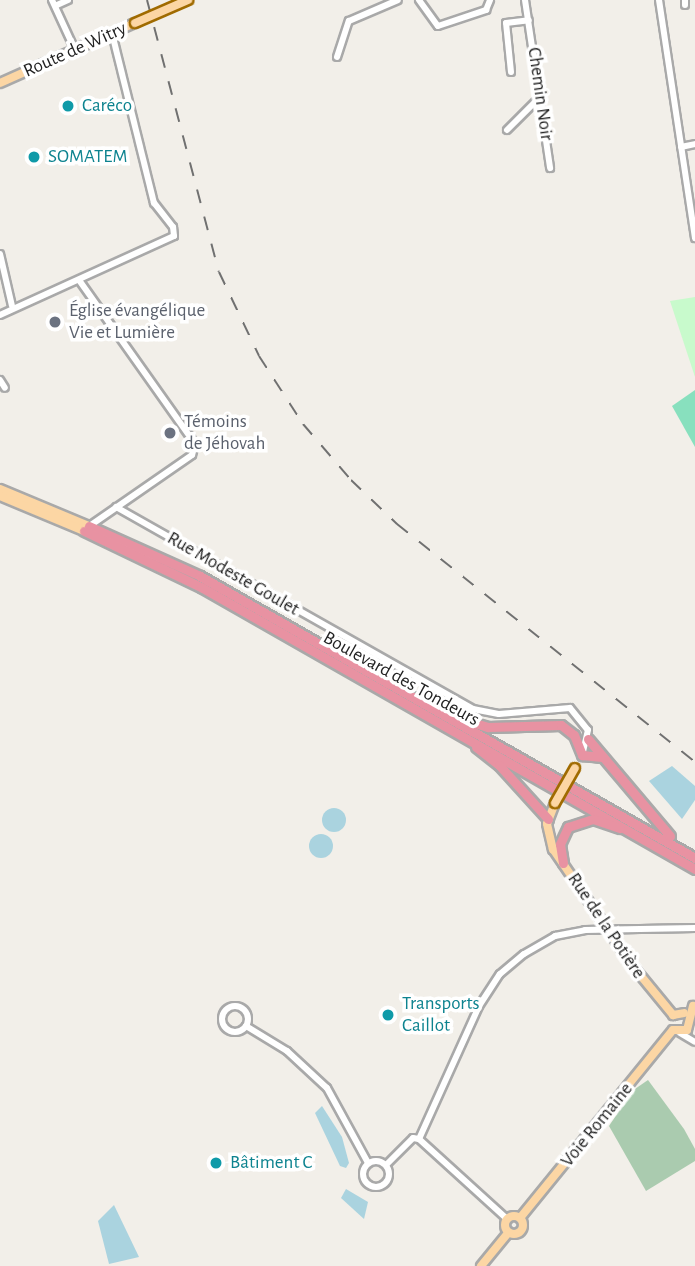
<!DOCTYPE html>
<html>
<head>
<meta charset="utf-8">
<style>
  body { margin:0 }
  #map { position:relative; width:695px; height:1266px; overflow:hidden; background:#f2efe9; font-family:"Alegreya Sans",sans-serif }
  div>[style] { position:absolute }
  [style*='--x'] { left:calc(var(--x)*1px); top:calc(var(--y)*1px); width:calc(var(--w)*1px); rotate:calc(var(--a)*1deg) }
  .cemetery>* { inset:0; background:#aacbaf }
  .park>* { inset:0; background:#c8facc }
  .pitch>* { inset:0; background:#88e0be }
  .water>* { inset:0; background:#aad3df }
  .round { border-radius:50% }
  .roads { filter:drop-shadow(2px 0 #a9a9a9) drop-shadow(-2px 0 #a9a9a9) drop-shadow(0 2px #a9a9a9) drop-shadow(0 -2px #a9a9a9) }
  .minor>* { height:6px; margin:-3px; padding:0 3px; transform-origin:3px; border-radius:3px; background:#fff }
  .minor>.ring { margin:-3px; padding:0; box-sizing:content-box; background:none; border:6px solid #fff; border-radius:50% }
  .major>* { height:8px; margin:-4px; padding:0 4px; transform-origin:4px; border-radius:4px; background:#fcd6a4 }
  .major>.ring { margin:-4px; padding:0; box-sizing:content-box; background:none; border:8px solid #fcd6a4; border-radius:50% }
  .highway>* { height:9px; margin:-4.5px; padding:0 4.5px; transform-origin:4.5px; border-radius:4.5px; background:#e892a2 }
  .rail>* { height:2px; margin-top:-1px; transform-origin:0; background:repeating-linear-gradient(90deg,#707070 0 14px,transparent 0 28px) }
  .bridges { filter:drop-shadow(2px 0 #a06b00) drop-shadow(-2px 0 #a06b00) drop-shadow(0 2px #a06b00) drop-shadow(0 -2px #a06b00) }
  .major-bridge>* { height:8px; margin:-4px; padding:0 4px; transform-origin:4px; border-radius:4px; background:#fcd6a4 }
  .dots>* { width:19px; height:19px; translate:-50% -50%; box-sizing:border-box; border:4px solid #fff; border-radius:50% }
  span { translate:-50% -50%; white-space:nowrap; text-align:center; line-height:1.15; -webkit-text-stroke:7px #fff; paint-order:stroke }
  .street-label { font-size:19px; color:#222 }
  .culture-label { font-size:19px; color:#0d838f }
  .left { translate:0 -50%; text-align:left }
  .worship-label { font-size:19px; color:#5b616d }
</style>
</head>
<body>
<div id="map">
  <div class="cemetery">
    <div style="clip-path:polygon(648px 1080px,684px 1129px,695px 1149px,695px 1161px,646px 1191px,609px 1126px,632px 1091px)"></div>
  </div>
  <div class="park">
    <div style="clip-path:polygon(695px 297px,695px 377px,670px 301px)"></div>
  </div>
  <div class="pitch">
    <div style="clip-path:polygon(695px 390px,695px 447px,672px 406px)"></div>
  </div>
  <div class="water">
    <div style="clip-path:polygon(672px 766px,695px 786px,695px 800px,682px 819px,649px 781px)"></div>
    <div class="round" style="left:322px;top:808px;width:24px;height:24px"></div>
    <div class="round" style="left:309px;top:834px;width:24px;height:24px"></div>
    <div style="clip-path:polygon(322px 1106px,342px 1137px,349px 1163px,346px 1168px,340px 1166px,315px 1113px)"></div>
    <div style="clip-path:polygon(346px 1189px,368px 1202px,364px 1219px,341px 1198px)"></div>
    <div style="clip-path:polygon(114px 1205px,139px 1257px,109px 1264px,98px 1221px)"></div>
  </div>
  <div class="roads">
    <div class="minor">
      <div style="--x:52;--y:0;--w:55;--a:65.3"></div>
      <div style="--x:419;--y:0;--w:32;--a:54"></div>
      <div style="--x:438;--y:26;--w:51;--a:-18.4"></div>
      <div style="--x:486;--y:10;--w:11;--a:-68"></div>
      <div style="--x:525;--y:0;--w:170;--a:81.5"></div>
      <div style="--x:659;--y:0;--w:241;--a:81.4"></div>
      <div style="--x:685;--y:0;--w:5;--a:90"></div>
      <div style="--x:57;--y:5;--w:12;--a:-24"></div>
      <div style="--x:337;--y:57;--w:38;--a:-72"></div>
      <div style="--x:349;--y:21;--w:53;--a:-23.2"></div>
      <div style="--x:511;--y:72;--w:49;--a:-95.8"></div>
      <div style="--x:506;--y:23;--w:23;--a:-7"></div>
      <div style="--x:507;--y:130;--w:48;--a:-45"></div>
      <div style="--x:681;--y:147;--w:14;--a:-12"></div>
      <div style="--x:0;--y:254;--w:53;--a:77"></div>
      <div style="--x:79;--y:280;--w:201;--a:54.7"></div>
      <div style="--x:195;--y:444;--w:11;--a:105"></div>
      <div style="--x:192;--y:455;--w:126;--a:145.3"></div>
      <div style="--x:0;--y:315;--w:191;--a:-24.4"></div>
      <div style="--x:174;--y:236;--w:9;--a:-96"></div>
      <div style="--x:173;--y:227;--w:31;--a:-128"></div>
      <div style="--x:154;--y:203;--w:175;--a:-103.9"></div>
      <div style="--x:0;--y:380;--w:9;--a:58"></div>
      <div style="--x:116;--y:507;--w:410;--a:29.5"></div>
      <div style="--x:473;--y:709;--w:26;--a:11"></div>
      <div style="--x:499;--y:714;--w:71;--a:-4.8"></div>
      <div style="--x:570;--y:708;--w:28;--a:51"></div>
      <div style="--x:588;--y:730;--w:26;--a:103"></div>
      <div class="ring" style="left:222px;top:1006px;width:20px;height:20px"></div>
      <div style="--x:246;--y:1026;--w:48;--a:31.4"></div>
      <div style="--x:287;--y:1051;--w:54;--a:42.8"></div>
      <div style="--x:327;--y:1088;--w:85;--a:61.3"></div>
      <div style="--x:680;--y:1033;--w:17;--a:31"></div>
      <div style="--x:419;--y:1139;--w:146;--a:-65.7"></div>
      <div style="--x:479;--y:1006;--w:38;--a:-57"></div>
      <div style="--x:500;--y:974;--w:31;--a:-40"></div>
      <div style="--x:524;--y:954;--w:36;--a:-30"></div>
      <div style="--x:555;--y:936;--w:31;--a:-11"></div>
      <div style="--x:585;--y:930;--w:110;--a:-1"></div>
      <div style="--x:419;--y:1139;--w:119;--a:42.3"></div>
      <div class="ring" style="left:363px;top:1161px;width:20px;height:20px"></div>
      <div style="--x:386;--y:1165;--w:38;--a:-45"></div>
      <div style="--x:413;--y:1138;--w:6;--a:9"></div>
    </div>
    <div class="major">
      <div style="--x:0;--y:83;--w:148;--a:-24"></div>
      <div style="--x:0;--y:489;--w:96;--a:22.6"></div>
      <div style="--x:0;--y:496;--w:91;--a:22.6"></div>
      <div style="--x:555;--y:803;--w:22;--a:111"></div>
      <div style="--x:547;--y:824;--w:26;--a:77"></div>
      <div style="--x:553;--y:849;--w:140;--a:55.7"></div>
      <div style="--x:632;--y:965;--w:65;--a:50.6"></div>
      <div style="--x:673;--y:1015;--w:11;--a:-10"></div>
      <div style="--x:673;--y:1030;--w:14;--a:0"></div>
      <div style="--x:687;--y:1030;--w:25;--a:-76"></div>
      <div class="ring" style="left:505px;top:1216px;width:10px;height:10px"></div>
      <div style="--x:520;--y:1218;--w:242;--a:-50.9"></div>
      <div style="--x:481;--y:1266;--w:43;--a:-50.7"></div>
    </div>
    <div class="highway">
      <div style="--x:89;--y:526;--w:122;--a:24.2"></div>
      <div style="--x:200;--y:576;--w:570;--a:29.67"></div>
      <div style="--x:84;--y:531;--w:130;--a:25.6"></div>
      <div style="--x:201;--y:587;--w:569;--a:29.72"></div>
      <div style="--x:468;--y:721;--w:21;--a:17"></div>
      <div style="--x:488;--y:727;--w:73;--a:-1.6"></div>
      <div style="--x:561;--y:725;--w:16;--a:38"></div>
      <div style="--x:574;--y:735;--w:22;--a:68"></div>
      <div style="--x:582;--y:755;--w:20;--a:6"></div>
      <div style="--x:588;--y:739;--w:127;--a:49.8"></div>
      <div style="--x:476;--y:747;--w:29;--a:38"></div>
      <div style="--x:499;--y:765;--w:73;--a:47.8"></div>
      <div style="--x:563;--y:863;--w:19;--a:-99"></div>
      <div style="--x:560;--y:844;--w:19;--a:-65"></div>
      <div style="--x:568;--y:827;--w:26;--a:-18"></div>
      <div style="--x:593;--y:819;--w:28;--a:19"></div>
    </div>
  </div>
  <div class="rail">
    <div style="--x:147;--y:0;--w:281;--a:75.2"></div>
    <div style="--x:219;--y:272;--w:93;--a:64.5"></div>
    <div style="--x:259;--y:356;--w:81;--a:57.1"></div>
    <div style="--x:303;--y:424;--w:74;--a:49.4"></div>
    <div style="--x:351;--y:480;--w:64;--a:43.7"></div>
    <div style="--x:397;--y:524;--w:381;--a:38.6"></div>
  </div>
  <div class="bridges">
    <div class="major-bridge">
      <div style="--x:135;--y:23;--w:58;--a:-23.5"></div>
      <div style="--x:555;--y:803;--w:40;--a:-60.3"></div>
    </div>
  </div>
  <div class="dots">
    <div style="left:68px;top:106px;background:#0f9aa8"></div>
    <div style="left:34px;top:157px;background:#0f9aa8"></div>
    <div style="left:55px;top:322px;background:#6b7280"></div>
    <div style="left:170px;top:433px;background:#6b7280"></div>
    <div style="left:388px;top:1015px;background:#0f9aa8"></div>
    <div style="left:216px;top:1163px;background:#0f9aa8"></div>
  </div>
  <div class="street-label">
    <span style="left:75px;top:50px;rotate:-24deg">Route de Witry</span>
    <span style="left:540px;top:94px;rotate:82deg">Chemin Noir</span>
    <span style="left:233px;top:574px;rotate:30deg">Rue Modeste Goulet</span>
    <span style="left:401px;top:679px;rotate:29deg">Boulevard des Tondeurs</span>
    <span style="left:606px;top:926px;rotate:56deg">Rue de la Potière</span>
    <span style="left:597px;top:1125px;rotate:-51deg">Voie Romaine</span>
  </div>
  <div class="culture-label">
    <span class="left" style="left:82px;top:106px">Caréco</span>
    <span class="left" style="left:48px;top:157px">SOMATEM</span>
    <span class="left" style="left:402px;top:1015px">Transports<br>Caillot</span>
    <span class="left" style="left:230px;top:1163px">Bâtiment C</span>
  </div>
  <div class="worship-label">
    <span class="left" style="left:69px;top:322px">Église évangélique<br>Vie et Lumière</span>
    <span class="left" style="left:184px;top:433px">Témoins<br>de Jéhovah</span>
  </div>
</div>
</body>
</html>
